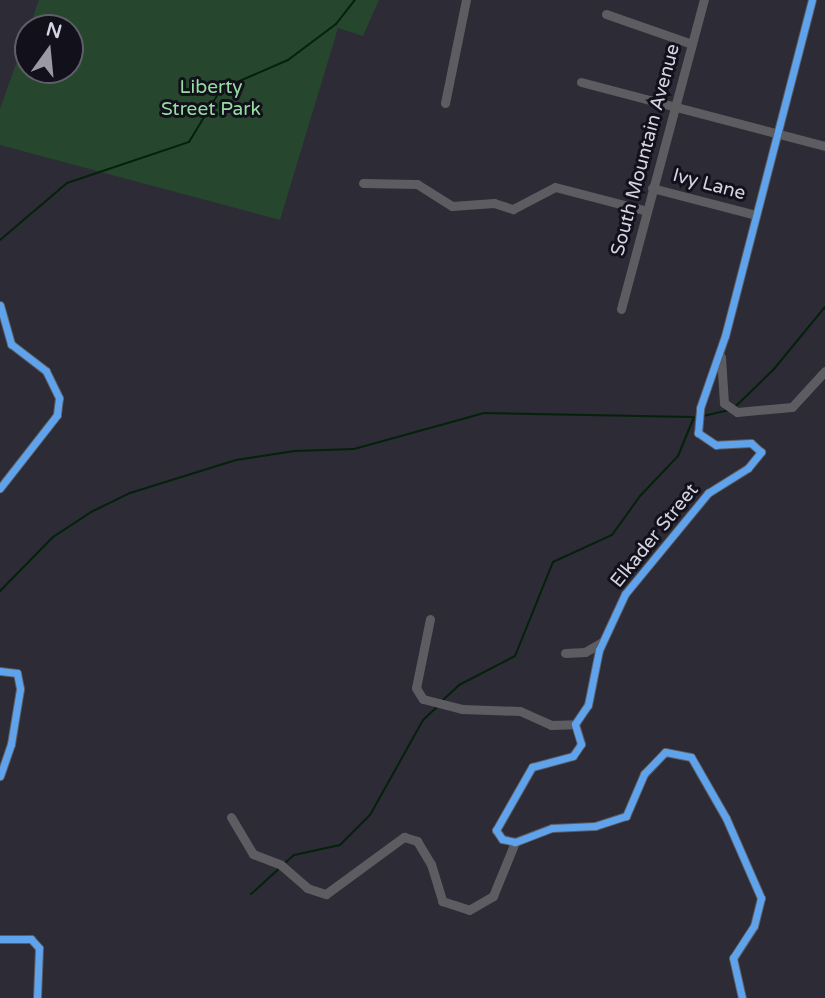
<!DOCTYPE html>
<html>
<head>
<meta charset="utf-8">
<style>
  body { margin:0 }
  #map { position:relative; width:825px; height:998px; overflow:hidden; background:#2c2b36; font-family:"Varela Round",sans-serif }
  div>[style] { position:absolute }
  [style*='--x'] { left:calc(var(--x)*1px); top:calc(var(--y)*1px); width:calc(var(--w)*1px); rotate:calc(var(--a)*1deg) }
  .green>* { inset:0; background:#27462e }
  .stream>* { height:2px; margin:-1px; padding:0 1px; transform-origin:1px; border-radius:1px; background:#04210a }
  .street>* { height:9px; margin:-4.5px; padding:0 4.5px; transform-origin:4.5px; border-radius:4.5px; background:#5c5c61 }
  .cycleway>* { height:7px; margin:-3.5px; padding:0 3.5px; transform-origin:3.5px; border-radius:3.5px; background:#60a3ed }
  span { translate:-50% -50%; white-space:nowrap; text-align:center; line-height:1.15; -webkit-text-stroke:6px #12101a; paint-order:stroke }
  .park-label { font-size:19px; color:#96dda1 }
  .street-label { font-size:19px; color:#d5d4e2 }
  .north { position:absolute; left:14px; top:14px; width:70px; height:70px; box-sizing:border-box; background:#12101a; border:2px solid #605e6a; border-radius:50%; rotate:15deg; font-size:19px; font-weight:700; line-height:28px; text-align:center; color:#d5d4e2 }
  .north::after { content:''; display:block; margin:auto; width:24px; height:32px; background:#9a99a6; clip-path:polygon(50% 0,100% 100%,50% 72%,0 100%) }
</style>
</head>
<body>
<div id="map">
  <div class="green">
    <div style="clip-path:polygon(39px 0,379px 0,363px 36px,338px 28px,280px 220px,0 145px,0 109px,28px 30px,28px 70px,70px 70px,70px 28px,29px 28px)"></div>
  </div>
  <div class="stream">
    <div style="--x:0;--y:240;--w:88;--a:-40.4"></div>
    <div style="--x:67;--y:183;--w:129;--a:-18.6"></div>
    <div style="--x:189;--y:142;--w:62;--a:-58.9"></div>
    <div style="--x:221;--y:89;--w:73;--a:-23.4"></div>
    <div style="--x:288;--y:60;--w:60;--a:-36.9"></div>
    <div style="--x:336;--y:24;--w:31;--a:-52"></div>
    <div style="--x:736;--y:406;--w:53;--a:-44.2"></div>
    <div style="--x:774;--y:369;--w:80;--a:-50.6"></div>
    <div style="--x:703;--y:416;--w:26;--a:-13"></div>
    <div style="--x:0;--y:591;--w:76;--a:-45.5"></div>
    <div style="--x:53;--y:537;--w:45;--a:-33.3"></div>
    <div style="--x:91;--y:512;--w:43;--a:-26"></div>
    <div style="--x:130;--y:493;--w:111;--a:-17.3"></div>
    <div style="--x:236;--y:460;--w:59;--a:-8.8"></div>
    <div style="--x:294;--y:451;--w:60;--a:-1.9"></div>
    <div style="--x:354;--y:449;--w:135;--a:-15.5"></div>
    <div style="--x:484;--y:413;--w:208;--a:1.1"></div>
    <div style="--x:443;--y:700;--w:22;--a:-43"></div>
    <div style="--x:459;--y:685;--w:63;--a:-27.4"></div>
    <div style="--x:515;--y:656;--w:101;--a:-68"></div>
    <div style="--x:553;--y:562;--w:65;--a:-24.6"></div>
    <div style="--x:612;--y:535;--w:48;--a:-54.3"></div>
    <div style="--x:640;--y:496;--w:55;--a:-46.5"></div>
    <div style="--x:678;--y:456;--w:42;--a:-67.7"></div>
    <div style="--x:285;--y:863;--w:12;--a:-42"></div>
    <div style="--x:294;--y:855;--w:47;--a:-12.3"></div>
    <div style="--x:340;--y:845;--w:42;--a:-45"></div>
    <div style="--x:370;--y:815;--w:109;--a:-60.8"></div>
    <div style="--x:423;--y:720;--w:19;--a:-43"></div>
    <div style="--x:251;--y:894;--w:38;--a:-42"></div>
  </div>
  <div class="street">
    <div style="--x:606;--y:14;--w:91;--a:19.2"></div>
    <div style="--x:581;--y:82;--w:252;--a:14.7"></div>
    <div style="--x:445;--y:103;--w:105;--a:-78.5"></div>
    <div style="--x:363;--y:183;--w:54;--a:1.1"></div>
    <div style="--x:417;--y:184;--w:41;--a:32.2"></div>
    <div style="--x:452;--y:206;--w:42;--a:-4.1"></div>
    <div style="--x:494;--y:203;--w:20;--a:18"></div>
    <div style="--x:513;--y:209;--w:47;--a:-27.6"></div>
    <div style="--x:555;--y:187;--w:95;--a:14.6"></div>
    <div style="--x:652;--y:188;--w:107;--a:14.6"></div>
    <div style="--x:0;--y:305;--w:41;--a:74.2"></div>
    <div style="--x:11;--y:344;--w:44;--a:37.6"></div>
    <div style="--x:46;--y:371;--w:30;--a:64"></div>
    <div style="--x:59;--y:398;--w:17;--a:97"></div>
    <div style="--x:57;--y:415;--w:93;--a:128"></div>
    <div style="--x:621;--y:309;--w:320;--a:-75"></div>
    <div style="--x:721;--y:357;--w:46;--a:86.3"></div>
    <div style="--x:724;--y:403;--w:16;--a:35"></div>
    <div style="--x:737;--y:412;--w:55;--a:-5.2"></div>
    <div style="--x:792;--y:407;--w:49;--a:-47.5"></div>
    <div style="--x:430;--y:619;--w:70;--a:101.5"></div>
    <div style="--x:416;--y:688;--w:13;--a:58"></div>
    <div style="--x:423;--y:699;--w:40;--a:14.4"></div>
    <div style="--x:462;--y:709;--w:58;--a:2"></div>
    <div style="--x:520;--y:711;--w:34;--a:24"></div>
    <div style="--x:551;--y:725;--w:24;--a:-2"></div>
    <div style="--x:565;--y:653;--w:20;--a:-3"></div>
    <div style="--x:585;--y:652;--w:20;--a:-30"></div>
    <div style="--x:0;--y:671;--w:17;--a:7"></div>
    <div style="--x:17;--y:673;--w:16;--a:79"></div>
    <div style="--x:20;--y:689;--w:56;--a:99.3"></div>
    <div style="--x:11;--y:744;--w:34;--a:109"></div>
    <div style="--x:575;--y:724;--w:23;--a:-56"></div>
    <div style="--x:588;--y:705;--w:56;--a:-78.7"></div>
    <div style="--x:599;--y:650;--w:62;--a:-65.1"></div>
    <div style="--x:625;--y:594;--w:131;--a:-50.6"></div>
    <div style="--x:708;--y:493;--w:47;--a:-32"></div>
    <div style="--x:748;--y:468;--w:21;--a:-51"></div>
    <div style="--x:761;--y:452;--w:13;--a:-138"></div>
    <div style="--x:751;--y:443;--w:35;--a:177"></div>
    <div style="--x:716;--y:445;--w:22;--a:-146"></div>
    <div style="--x:698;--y:433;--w:25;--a:-85"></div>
    <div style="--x:700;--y:408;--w:76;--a:-70.9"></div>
    <div style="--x:725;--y:336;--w:347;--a:-75.5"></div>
    <div style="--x:575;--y:724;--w:21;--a:73"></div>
    <div style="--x:581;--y:744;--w:14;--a:124"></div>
    <div style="--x:573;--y:756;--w:42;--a:165"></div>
    <div style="--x:532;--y:767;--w:73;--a:119.7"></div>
    <div style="--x:496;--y:830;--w:11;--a:56"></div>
    <div style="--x:502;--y:839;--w:13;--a:13"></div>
    <div style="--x:515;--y:842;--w:40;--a:-21"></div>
    <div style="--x:552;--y:828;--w:43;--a:-2.7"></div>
    <div style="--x:595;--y:826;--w:33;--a:-18"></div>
    <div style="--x:626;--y:816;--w:46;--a:-66.8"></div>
    <div style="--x:644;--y:774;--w:30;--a:-46"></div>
    <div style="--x:665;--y:752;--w:26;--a:11"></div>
    <div style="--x:691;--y:757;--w:70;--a:60.2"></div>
    <div style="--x:726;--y:818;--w:87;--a:66.4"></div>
    <div style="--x:761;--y:898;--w:29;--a:104"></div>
    <div style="--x:754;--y:926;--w:38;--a:123"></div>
    <div style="--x:733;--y:958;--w:41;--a:77.3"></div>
    <div style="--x:231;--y:817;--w:43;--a:59.3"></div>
    <div style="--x:253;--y:854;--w:30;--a:21"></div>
    <div style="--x:281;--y:865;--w:35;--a:41"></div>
    <div style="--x:307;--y:888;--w:20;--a:18"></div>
    <div style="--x:326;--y:894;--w:97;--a:-36.2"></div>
    <div style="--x:404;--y:837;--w:14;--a:17"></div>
    <div style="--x:417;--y:841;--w:27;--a:59"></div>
    <div style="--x:431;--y:864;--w:39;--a:73"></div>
    <div style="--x:442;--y:901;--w:28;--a:18"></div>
    <div style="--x:469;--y:910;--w:28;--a:-30"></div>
    <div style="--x:493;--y:896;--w:58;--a:-67.8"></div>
    <div style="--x:0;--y:939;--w:31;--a:0"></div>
    <div style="--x:31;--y:939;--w:12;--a:48"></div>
    <div style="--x:39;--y:948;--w:50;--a:92.3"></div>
  </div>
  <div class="cycleway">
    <div style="--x:0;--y:305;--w:41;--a:74.2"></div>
    <div style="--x:11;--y:344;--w:44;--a:37.6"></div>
    <div style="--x:46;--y:371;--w:30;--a:64"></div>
    <div style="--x:59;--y:398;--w:17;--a:97"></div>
    <div style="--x:57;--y:415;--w:93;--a:128"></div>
    <div style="--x:0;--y:671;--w:17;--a:7"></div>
    <div style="--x:17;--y:673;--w:16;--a:79"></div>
    <div style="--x:20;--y:689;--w:56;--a:99.3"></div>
    <div style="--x:11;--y:744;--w:34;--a:109"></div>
    <div style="--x:0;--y:939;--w:31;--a:0"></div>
    <div style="--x:31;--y:939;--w:12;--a:48"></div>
    <div style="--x:39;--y:948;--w:50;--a:92.3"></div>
    <div style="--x:742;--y:998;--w:41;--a:-102.7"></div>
    <div style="--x:733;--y:958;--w:38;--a:-57"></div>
    <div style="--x:754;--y:926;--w:29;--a:-76"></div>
    <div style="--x:761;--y:898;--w:87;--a:-113.6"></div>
    <div style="--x:726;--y:818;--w:70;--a:-119.8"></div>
    <div style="--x:691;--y:757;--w:26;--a:-169"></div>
    <div style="--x:665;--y:752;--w:30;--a:134"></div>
    <div style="--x:644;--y:774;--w:46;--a:113.2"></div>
    <div style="--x:626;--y:816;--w:33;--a:162"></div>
    <div style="--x:595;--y:826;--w:43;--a:177.3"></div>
    <div style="--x:552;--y:828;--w:40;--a:159"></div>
    <div style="--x:515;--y:842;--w:13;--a:-167"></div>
    <div style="--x:502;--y:839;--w:11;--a:-124"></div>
    <div style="--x:496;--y:830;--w:73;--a:-60.3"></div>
    <div style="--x:532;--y:767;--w:42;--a:-15"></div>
    <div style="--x:573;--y:756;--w:14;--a:-56"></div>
    <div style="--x:581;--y:744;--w:21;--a:-107"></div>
    <div style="--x:575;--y:724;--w:23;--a:-56"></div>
    <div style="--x:588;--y:705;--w:56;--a:-78.7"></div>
    <div style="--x:599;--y:650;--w:62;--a:-65.1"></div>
    <div style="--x:625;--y:594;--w:131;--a:-50.6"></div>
    <div style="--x:708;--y:493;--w:47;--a:-32"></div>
    <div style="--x:748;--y:468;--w:21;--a:-51"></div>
    <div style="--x:761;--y:452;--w:13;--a:-138"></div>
    <div style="--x:751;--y:443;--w:35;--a:177"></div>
    <div style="--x:716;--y:445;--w:22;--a:-146"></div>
    <div style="--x:698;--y:433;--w:25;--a:-85"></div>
    <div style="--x:700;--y:408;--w:76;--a:-70.9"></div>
    <div style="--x:725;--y:336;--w:347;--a:-75.5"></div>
  </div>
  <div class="park-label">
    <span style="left:211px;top:99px">Liberty<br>Street Park</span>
  </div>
  <div class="street-label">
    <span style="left:646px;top:150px;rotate:-75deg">South Mountain Avenue</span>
    <span style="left:709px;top:185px;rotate:15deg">Ivy Lane</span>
    <span style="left:655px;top:536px;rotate:-51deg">Elkader Street</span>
  </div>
  <div class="north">N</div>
</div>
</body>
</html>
